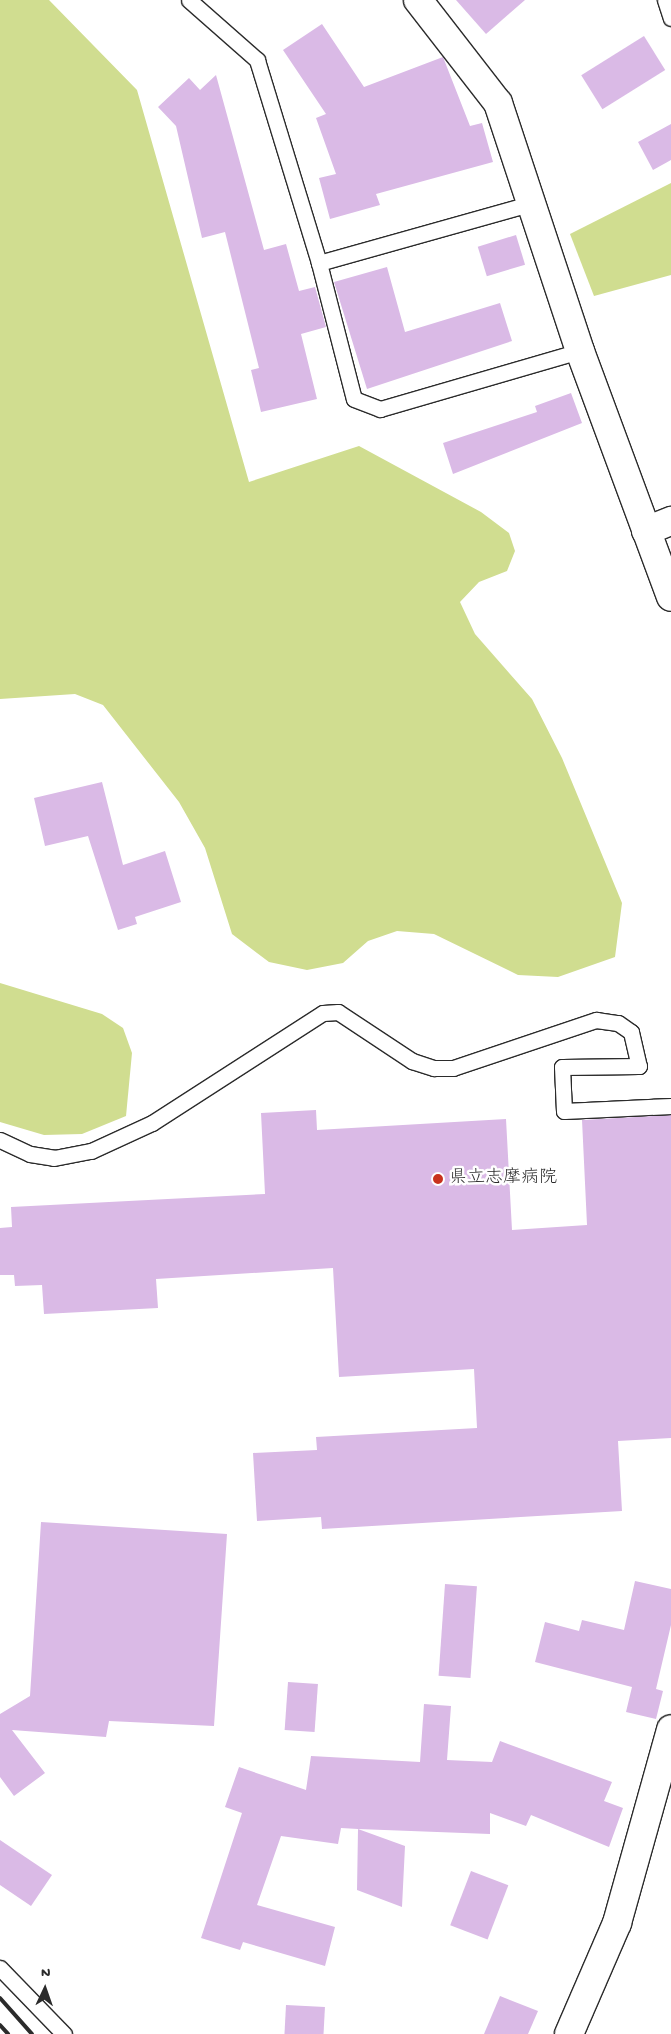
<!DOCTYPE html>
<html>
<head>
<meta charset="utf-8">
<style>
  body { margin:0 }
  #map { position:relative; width:671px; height:2034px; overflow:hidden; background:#fff; font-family:"Gochi Hand","Klee One",sans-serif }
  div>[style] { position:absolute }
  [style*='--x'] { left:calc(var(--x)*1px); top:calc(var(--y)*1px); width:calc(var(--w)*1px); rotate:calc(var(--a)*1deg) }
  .green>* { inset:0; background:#d0dd90 }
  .building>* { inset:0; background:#dabae6; transform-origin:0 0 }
  .roads { filter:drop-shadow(1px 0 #2b2b2b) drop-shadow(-1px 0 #2b2b2b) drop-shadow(0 1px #2b2b2b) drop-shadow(0 -1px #2b2b2b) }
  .lane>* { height:15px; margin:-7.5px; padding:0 7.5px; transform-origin:7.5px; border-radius:7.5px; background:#fff }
  .street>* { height:28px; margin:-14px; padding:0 14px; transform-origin:14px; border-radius:14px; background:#fff }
  .secondary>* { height:28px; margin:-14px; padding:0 14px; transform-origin:14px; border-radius:14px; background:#fff }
  .rail>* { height:4px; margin:-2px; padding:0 2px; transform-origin:2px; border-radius:2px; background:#2b2b2b }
  .dots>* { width:14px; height:14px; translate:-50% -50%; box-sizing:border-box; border:2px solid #fff; border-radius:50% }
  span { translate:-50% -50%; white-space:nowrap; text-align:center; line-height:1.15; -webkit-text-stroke:5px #fff; paint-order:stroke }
  .poi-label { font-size:18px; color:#2b2b2b }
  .left { translate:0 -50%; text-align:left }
  .north { position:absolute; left:20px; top:1964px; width:50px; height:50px; -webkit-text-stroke:4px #fff; paint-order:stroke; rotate:3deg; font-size:14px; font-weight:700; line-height:20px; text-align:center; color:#2b2b2b }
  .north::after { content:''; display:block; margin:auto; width:18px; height:22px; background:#2b2b2b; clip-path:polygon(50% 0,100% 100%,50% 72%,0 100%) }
</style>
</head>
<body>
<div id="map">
  <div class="green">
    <div style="clip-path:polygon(0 0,49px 0,137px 90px,249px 482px,359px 446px,481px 512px,509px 533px,515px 551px,507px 571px,479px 582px,460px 602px,475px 634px,532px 699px,562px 758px,622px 903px,615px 957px,558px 977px,518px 975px,434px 934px,397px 931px,368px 941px,343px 963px,307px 970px,269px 962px,232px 934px,205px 848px,179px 802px,103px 705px,75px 694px,0 699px)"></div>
    <div style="clip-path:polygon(671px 183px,671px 275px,594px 296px,570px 234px)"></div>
    <div style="clip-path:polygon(0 983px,102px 1014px,123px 1028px,132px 1053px,126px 1116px,82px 1134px,44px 1135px,0 1122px)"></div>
  </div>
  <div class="building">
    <div style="clip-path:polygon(456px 0,525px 0,486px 34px)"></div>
    <div style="clip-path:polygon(322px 24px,364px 87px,443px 57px,470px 126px,482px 123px,493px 162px,376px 194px,380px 205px,330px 219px,319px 178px,336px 174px,316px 118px,326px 114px,283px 50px)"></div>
    <div style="left:644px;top:36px;width:40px;height:74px;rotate:58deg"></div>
    <div style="clip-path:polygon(216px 75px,264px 250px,286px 244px,299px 291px,315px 287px,326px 327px,301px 334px,317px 399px,261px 412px,251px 370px,259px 368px,225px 232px,202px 238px,176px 126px,158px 107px,189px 78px,200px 90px)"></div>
    <div style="clip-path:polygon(671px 124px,671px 160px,653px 170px,638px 142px)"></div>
    <div style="left:516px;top:235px;width:31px;height:40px;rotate:73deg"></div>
    <div style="clip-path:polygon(387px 267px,405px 332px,500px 303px,512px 341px,367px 389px,334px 282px)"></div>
    <div style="clip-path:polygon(571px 393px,582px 423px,453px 474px,443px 443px,537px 412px,535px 406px)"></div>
    <div style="clip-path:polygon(102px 782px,123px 865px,165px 851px,181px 902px,135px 917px,137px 924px,118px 930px,88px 836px,45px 846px,34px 798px)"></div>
    <div style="clip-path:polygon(316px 1110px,317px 1130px,506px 1119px,512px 1230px,587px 1225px,582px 1120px,671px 1115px,671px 1438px,618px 1441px,622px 1511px,322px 1529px,321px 1517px,257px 1521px,253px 1453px,317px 1450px,316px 1437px,477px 1428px,474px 1369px,339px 1377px,333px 1268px,156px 1279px,158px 1308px,44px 1314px,42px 1285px,15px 1286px,14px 1275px,0 1275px,0 1228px,12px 1227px,11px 1207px,265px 1194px,261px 1113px)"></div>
    <div style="clip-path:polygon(41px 1522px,227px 1534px,214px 1726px,109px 1721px,106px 1737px,12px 1730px,45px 1773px,14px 1796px,0 1777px,0 1714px,30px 1696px)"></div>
    <div style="clip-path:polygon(635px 1581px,671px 1589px,671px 1625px,656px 1689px,663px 1691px,656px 1719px,626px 1712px,632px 1687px,535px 1662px,545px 1622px,579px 1631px,582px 1620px,624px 1630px)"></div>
    <div style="left:445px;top:1584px;width:32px;height:92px;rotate:4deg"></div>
    <div style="left:288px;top:1682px;width:30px;height:48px;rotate:4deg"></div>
    <div style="clip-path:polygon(424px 1704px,451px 1706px,447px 1760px,492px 1762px,500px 1741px,612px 1782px,604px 1801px,623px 1808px,609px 1847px,531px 1815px,526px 1826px,490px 1813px,490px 1834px,358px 1829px,405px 1846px,402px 1907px,357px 1890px,358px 1829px,341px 1828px,338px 1844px,281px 1836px,257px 1905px,335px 1927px,325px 1966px,243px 1942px,240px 1950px,201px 1938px,242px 1813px,225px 1807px,239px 1767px,306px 1790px,311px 1756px,420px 1762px)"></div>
    <div style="clip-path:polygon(0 1840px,52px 1875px,31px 1906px,0 1885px)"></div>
    <div style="left:471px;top:1871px;width:40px;height:58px;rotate:21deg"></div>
    <div style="clip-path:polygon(500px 1996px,538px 2011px,528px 2034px,484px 2034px)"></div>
    <div style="left:286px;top:2005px;width:39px;height:29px;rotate:3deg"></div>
  </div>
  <div class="roads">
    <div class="lane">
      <div style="--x:189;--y:0;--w:91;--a:41.4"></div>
      <div style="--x:257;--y:60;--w:212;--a:73"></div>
      <div style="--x:319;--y:263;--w:140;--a:75.6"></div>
      <div style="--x:354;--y:399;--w:28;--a:21"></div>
      <div style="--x:380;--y:409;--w:208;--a:-16.2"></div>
      <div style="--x:665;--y:0;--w:19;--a:72"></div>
      <div style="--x:319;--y:263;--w:221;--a:-15.7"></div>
      <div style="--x:0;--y:1140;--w:33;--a:25"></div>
      <div style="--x:30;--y:1154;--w:24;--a:9"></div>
      <div style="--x:54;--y:1158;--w:38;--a:-11"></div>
      <div style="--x:91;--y:1151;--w:67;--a:-24.7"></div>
      <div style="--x:152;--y:1123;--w:203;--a:-32.8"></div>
      <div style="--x:323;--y:1013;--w:15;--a:-4"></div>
      <div style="--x:338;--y:1012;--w:89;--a:33.5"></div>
      <div style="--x:412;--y:1061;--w:23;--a:18"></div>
      <div style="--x:434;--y:1068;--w:19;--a:0"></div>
      <div style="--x:453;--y:1068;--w:151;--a:-18.6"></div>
      <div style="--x:596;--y:1020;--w:22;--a:8"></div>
      <div style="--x:618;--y:1023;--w:16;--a:35"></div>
      <div style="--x:631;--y:1032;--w:35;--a:77"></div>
      <div style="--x:639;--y:1066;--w:77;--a:179.3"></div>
      <div style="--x:562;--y:1067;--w:44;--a:87.4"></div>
      <div style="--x:564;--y:1111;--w:107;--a:-2.7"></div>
      <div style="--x:0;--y:1968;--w:92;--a:45.9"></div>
    </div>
    <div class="street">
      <div style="--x:418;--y:0;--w:130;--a:52.2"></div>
      <div style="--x:498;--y:103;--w:261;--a:71.7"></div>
      <div style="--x:580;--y:351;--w:262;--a:69.7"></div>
      <div style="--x:569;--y:2034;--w:121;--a:-66.6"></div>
      <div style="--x:617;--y:1923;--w:201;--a:-74.4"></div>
    </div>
    <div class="secondary">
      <div style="--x:646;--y:531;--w:27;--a:-22"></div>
    </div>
  </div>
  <div class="rail">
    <div style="--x:0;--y:1998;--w:48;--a:48.4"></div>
    <div style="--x:0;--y:2025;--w:12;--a:48"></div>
  </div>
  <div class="dots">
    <div style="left:438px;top:1179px;background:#c8321e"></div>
  </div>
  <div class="poi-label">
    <span class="left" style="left:449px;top:1179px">県立志摩病院</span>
  </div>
  <div class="north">N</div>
</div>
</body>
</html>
